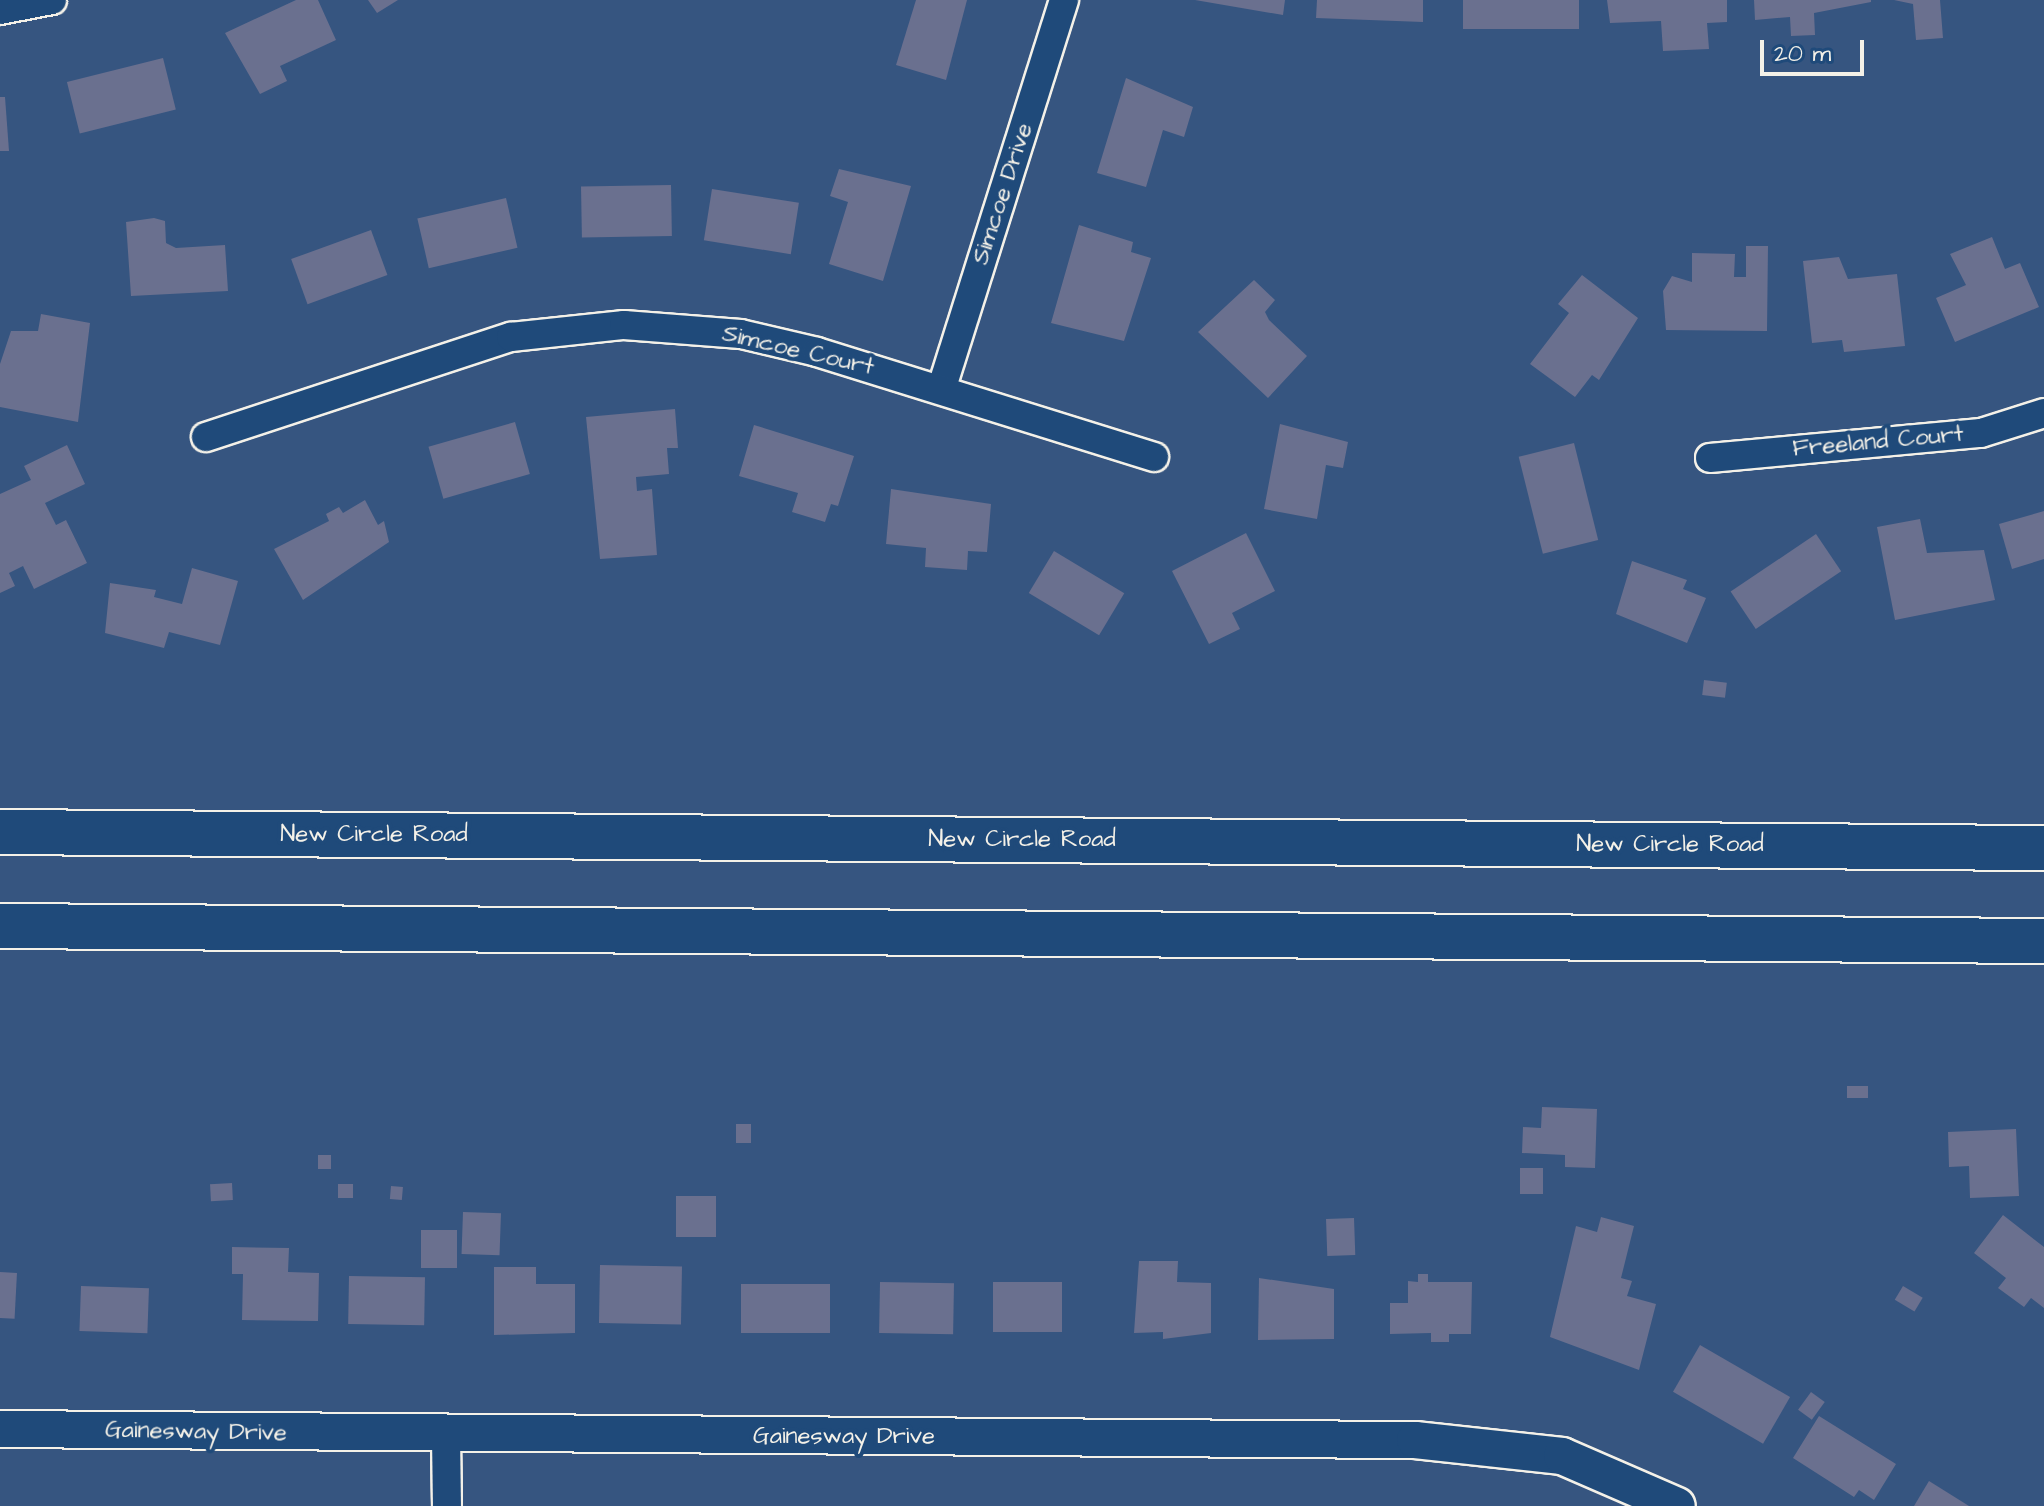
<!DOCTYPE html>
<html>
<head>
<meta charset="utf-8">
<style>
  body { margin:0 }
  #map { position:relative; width:2044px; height:1506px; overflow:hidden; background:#365580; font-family:"Architects Daughter",sans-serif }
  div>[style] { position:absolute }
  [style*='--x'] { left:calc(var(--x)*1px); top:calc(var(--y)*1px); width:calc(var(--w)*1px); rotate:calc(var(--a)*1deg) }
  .building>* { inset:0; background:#6a708f; transform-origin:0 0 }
  .roads { filter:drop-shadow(2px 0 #f4f1e8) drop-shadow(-2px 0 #f4f1e8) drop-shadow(0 2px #f4f1e8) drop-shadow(0 -2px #f4f1e8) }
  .minor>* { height:28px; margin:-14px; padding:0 14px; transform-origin:14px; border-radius:14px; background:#1f4a7a }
  .tertiary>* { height:36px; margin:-18px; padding:0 18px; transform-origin:18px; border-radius:18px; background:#1f4a7a }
  .motorway>* { height:44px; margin:-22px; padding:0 22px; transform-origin:22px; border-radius:22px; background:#1f4a7a }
  span { translate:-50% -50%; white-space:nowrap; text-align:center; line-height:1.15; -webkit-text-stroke:8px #1f4a7a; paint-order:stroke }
  .street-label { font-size:24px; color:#f4f1e8 }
  .scale { position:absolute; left:1760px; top:40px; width:104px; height:36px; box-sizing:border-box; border:4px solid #f4f1e8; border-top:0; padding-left:10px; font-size:24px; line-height:28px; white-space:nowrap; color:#f4f1e8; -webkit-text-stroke:6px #1f4a7a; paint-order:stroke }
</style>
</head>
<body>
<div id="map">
  <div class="building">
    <div style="clip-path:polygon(296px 0,318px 0,336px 40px,280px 66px,287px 81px,260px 94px,225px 33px)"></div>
    <div style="clip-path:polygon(368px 0,398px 0,377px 13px)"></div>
    <div style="clip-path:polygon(916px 0,967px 0,946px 80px,896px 65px)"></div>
    <div style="clip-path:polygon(1195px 0,1285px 0,1283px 15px)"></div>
    <div style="clip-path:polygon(1317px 0,1423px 0,1423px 22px,1316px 18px)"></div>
    <div style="left:1463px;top:0;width:116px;height:29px"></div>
    <div style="clip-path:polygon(1607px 0,1727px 0,1727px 22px,1707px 23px,1709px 49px,1663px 51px,1661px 21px,1610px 23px)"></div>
    <div style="clip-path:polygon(1754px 0,1871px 0,1871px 2px,1814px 13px,1815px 35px,1791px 36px,1790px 17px,1755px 20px)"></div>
    <div style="clip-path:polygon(1894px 0,1940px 0,1943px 38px,1916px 40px,1913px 4px)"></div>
    <div style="left:163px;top:58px;width:53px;height:99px;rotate:76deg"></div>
    <div style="clip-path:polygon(1126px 78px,1193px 107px,1184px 137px,1163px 130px,1146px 187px,1097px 173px)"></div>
    <div style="clip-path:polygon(0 97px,5px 97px,9px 151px,0 151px)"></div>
    <div style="clip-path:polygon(839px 169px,911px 186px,883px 281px,829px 264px,848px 202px,830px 196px)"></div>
    <div style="left:671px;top:185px;width:51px;height:90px;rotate:89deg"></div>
    <div style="left:712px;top:189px;width:88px;height:52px;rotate:9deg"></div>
    <div style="left:506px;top:198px;width:51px;height:91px;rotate:77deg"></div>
    <div style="clip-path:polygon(154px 218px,165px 221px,166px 243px,176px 248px,225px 245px,228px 291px,131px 296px,126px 222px)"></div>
    <div style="clip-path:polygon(1079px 225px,1133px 242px,1131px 252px,1151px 258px,1124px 341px,1051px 323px)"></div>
    <div style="left:371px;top:230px;width:48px;height:85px;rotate:70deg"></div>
    <div style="clip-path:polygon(1992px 237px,2005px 269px,2020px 263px,2039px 307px,1955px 342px,1936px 298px,1966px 285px,1950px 254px)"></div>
    <div style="clip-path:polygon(1746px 246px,1768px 246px,1767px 331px,1666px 330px,1663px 291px,1672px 276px,1692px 282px,1692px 253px,1735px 254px,1734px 277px,1746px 277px)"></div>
    <div style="clip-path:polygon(1839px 257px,1848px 279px,1897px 274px,1905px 346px,1844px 352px,1842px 340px,1812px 343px,1803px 261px)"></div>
    <div style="clip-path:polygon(1582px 275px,1638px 318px,1599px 380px,1592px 375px,1575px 397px,1530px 364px,1569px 313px,1558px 304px)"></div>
    <div style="clip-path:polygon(1254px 280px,1275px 300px,1265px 312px,1269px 320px,1307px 356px,1268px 398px,1198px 332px)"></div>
    <div style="clip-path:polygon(41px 314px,90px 323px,78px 422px,0 407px,0 364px,11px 331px,38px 331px)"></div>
    <div style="clip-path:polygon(675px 409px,678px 448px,667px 448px,669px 474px,636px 477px,637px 491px,652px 489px,657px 555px,600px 559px,586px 417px)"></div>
    <div style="left:515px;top:422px;width:54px;height:90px;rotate:74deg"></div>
    <div style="clip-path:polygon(1280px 424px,1348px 442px,1343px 468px,1326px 465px,1317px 519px,1264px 509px)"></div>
    <div style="clip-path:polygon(754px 425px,854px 456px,838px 506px,831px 504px,825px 522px,792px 512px,798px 493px,739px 476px)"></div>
    <div style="left:1574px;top:443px;width:100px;height:57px;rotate:76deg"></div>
    <div style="clip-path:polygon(67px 445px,85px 484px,45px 503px,56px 525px,66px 520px,87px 563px,34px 589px,23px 566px,9px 573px,15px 586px,0 593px,0 494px,31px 480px,24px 466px)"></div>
    <div style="clip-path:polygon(891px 489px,991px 504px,987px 552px,968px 551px,967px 570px,925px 567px,926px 548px,886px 544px)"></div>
    <div style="clip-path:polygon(365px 500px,378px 525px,384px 521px,389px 542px,303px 600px,274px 549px,329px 521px,326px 514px,339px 507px,343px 513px)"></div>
    <div style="clip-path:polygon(2044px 511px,2044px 559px,2012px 569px,1999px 524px)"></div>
    <div style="clip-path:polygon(1920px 519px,1927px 553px,1984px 550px,1995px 600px,1895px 620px,1877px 527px)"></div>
    <div style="clip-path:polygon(1246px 533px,1275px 591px,1232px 613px,1240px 629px,1209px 644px,1172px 571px)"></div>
    <div style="left:1816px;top:534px;width:45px;height:103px;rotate:56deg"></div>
    <div style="left:1054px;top:551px;width:82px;height:49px;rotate:31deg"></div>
    <div style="clip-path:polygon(1632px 561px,1687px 580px,1683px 589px,1706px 598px,1687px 643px,1616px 614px)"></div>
    <div style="clip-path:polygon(192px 568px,238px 581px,220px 645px,169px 632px,164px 648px,105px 633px,110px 583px,156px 590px,154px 597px,182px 604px)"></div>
    <div style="left:1704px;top:680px;width:23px;height:15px;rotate:7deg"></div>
    <div style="left:1847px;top:1086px;width:21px;height:12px"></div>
    <div style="clip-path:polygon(1542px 1107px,1597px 1109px,1595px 1168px,1565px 1167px,1565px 1155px,1522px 1153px,1523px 1127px,1541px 1128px)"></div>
    <div style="left:736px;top:1124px;width:15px;height:19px"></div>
    <div style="clip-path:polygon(2016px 1129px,2019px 1196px,1970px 1198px,1969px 1166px,1949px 1167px,1948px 1132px)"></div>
    <div style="left:318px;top:1155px;width:13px;height:14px"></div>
    <div style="left:1520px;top:1168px;width:23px;height:26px"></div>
    <div style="left:232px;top:1183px;width:17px;height:22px;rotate:87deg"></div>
    <div style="left:338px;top:1184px;width:15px;height:14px"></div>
    <div style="left:391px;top:1186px;width:12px;height:13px;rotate:5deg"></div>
    <div style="left:676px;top:1196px;width:40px;height:41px"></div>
    <div style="left:463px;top:1212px;width:38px;height:42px;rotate:2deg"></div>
    <div style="clip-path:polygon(2003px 1215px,2044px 1247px,2044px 1308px,2031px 1298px,2024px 1307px,1998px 1288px,2006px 1278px,1974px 1253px)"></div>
    <div style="clip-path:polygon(1601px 1217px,1634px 1226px,1621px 1278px,1632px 1281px,1627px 1296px,1656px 1304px,1639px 1370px,1550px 1337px,1576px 1226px,1597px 1232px)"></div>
    <div style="left:1354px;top:1218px;width:37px;height:28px;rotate:88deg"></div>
    <div style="left:421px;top:1230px;width:36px;height:38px"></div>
    <div style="clip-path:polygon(232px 1247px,289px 1248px,288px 1272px,319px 1273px,318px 1321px,242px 1320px,243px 1274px,232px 1274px)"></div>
    <div style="clip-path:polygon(1139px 1261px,1178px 1261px,1177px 1282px,1211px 1283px,1211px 1333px,1163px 1339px,1163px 1332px,1134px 1333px)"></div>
    <div style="left:600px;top:1265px;width:82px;height:58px;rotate:1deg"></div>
    <div style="clip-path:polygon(494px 1267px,536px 1267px,536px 1284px,575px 1284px,575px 1333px,494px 1335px)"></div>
    <div style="left:0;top:1272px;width:17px;height:46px;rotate:3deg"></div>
    <div style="clip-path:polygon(1418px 1274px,1428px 1274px,1428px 1282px,1472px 1282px,1471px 1334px,1449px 1334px,1449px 1342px,1431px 1342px,1431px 1333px,1390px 1334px,1390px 1303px,1408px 1303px,1408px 1281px,1418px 1282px)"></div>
    <div style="left:349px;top:1276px;width:76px;height:48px;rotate:1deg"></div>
    <div style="clip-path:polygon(1259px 1278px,1334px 1289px,1334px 1339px,1258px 1340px)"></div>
    <div style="left:880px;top:1282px;width:74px;height:51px;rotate:1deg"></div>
    <div style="left:1062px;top:1282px;width:50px;height:69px;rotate:90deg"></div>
    <div style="left:741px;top:1284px;width:89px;height:49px"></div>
    <div style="left:81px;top:1286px;width:68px;height:45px;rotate:2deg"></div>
    <div style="left:1903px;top:1286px;width:23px;height:16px;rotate:31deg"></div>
    <div style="left:1700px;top:1345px;width:104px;height:54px;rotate:30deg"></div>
    <div style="left:1811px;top:1392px;width:17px;height:22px;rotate:36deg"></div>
    <div style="clip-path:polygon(1819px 1416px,1896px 1464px,1874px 1500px,1859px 1490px,1854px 1497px,1793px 1458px)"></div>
    <div style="clip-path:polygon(1929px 1481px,1969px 1506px,1914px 1506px)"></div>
  </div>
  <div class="roads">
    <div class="minor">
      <div style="--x:0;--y:10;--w:53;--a:-10.9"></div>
      <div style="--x:942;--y:387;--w:406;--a:-72.5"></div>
      <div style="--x:206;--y:437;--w:321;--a:-18.2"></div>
      <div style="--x:511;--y:337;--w:114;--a:-6.1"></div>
      <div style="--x:624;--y:325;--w:117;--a:4.4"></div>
      <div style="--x:741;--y:334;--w:78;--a:13.3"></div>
      <div style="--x:817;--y:352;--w:353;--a:17.3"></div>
      <div style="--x:1710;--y:458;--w:272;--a:-5.3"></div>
      <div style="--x:1981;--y:433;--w:66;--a:-17.6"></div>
      <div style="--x:446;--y:1436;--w:70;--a:89.2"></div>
    </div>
    <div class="tertiary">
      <div style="--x:0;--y:1429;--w:1415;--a:0.45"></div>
      <div style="--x:1415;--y:1440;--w:148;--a:6.2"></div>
      <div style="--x:1562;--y:1456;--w:125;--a:23.5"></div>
    </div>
    <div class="motorway">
      <div style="--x:0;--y:832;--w:2044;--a:0.45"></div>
      <div style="--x:0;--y:926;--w:2044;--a:0.42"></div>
    </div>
  </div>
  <div class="street-label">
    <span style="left:1003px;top:194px;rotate:-72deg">Simcoe Drive</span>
    <span style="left:798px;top:351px;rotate:13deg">Simcoe Court</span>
    <span style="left:1878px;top:442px;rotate:-5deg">Freeland Court</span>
    <span style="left:374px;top:835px">New Circle Road</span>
    <span style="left:1022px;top:840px">New Circle Road</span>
    <span style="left:1670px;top:845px">New Circle Road</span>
    <span style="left:196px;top:1432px;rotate:1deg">Gainesway Drive</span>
    <span style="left:844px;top:1437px">Gainesway Drive</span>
  </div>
  <div class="scale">20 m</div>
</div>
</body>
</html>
